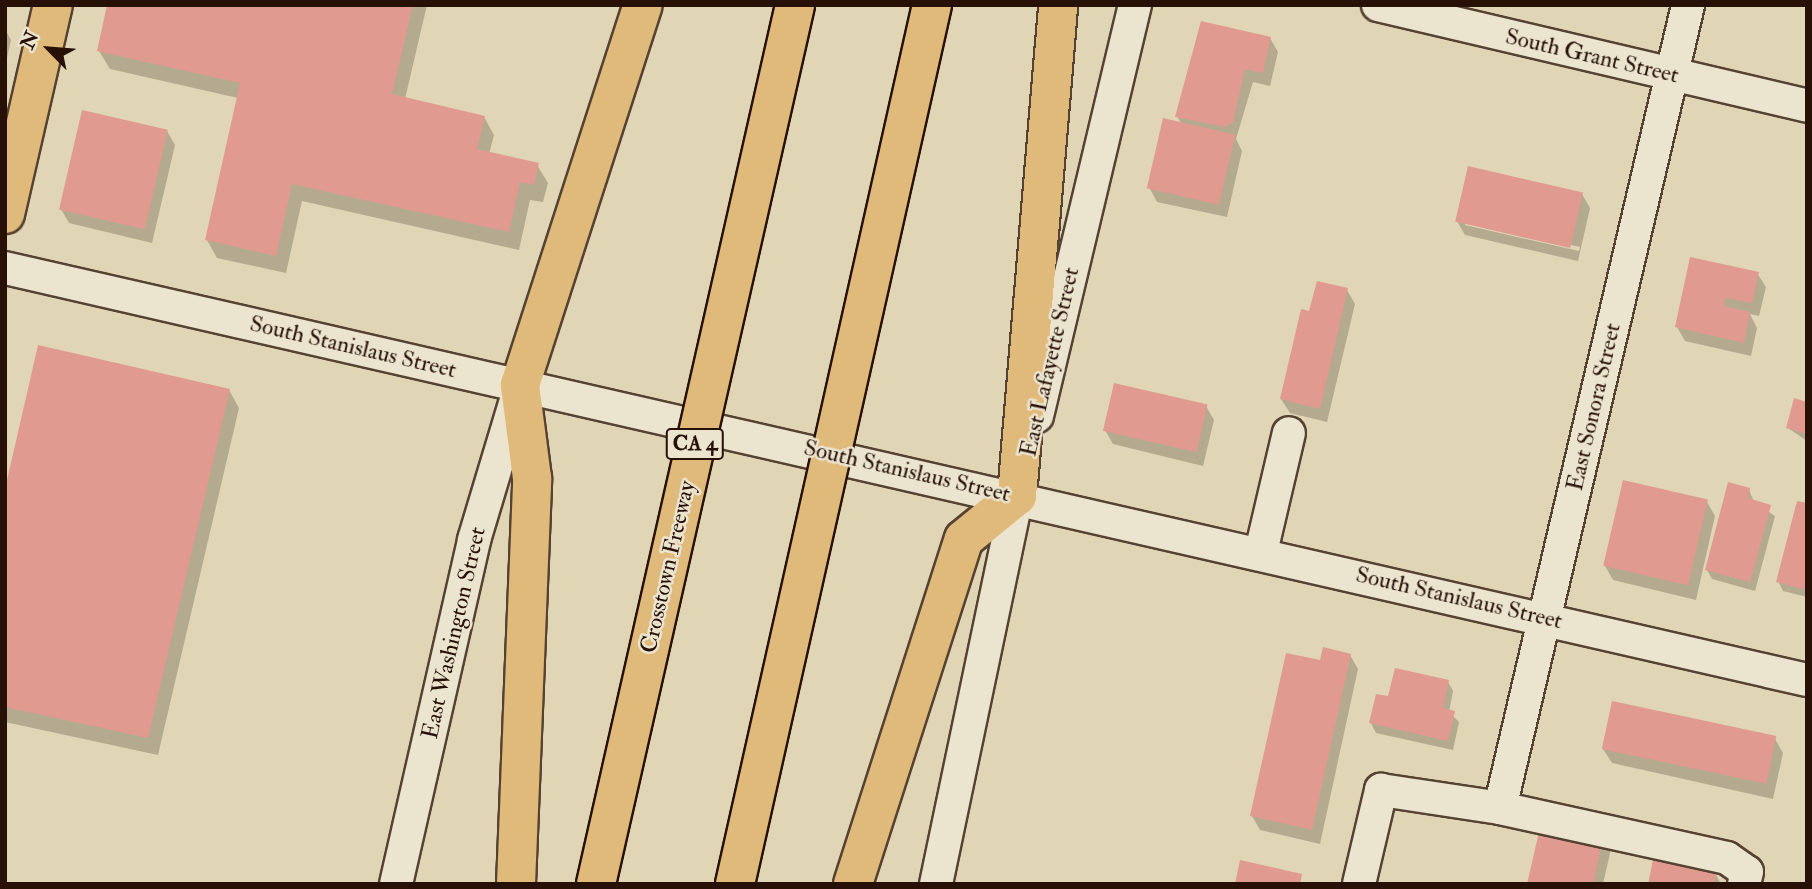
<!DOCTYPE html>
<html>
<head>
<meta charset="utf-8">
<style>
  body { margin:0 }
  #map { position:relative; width:1812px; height:889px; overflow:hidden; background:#e0d5b5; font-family:"IM FELL Double Pica",serif }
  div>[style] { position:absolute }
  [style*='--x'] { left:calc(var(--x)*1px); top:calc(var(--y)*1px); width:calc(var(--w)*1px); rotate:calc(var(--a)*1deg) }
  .shadow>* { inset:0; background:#0003 }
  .building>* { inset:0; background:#e19a8f; transform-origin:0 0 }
  .roads { filter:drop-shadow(2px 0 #554232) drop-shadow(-2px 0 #554232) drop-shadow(0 2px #554232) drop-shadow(0 -2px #554232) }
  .minor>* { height:32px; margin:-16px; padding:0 16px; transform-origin:16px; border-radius:16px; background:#ebe4cf }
  .major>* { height:38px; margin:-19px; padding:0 19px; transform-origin:19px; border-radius:19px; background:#e0ba7a }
  .highway>* { height:38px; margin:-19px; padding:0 19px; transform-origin:19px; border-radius:19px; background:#e0ba7a }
  .bridges { filter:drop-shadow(2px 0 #271107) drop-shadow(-2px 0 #271107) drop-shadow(0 2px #271107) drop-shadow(0 -2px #271107) }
  .highway-bridge>* { height:38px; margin:-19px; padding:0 19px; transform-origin:19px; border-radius:19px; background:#e0ba7a }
  span { translate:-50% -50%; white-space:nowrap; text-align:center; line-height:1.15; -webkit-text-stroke:5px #ebe4cf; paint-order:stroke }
  .shield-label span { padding:2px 5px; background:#ebe4cf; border:2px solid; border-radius:5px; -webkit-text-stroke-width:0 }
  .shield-label { font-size:21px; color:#271107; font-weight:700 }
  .street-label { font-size:23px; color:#271107 }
  .frame { position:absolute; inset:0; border:7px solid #271107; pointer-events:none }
  .north { position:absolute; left:14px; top:14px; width:70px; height:70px; -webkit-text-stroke:5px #ebe4cf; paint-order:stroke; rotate:295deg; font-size:19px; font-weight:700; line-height:28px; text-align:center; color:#271107 }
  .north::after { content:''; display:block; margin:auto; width:24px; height:32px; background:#271107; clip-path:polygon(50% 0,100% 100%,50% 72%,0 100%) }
</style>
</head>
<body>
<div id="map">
  <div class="shadow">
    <div style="clip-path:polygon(109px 5px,427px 5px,405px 99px,484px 117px,494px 135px,489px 154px,537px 165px,548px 183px,543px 202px,530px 200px,519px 250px,302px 201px,286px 273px,217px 258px,207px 240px,238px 98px,110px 69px,99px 51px)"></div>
    <div style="clip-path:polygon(5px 29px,11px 40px,5px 67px)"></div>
    <div style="clip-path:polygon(1270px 38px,1278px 52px,1270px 86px,1253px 82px,1236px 139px,1242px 151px,1227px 217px,1157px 202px,1149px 187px,1182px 125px,1177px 116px)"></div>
    <div style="clip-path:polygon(167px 131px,175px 145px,152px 243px,69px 223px,61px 209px)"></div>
    <div style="clip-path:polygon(evenodd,1582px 194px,1590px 208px,1578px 261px,1465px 235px,1457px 221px,1582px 194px,1465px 222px,1580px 247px,1579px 251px,1465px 225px,1465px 222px)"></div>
    <div style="clip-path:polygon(1757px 273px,1766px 287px,1759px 316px,1750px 314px,1757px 328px,1751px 356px,1685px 341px,1677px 327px)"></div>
    <div style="clip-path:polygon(1347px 290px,1355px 304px,1327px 422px,1290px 413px,1281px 399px,1311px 313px)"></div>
    <div style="clip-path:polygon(229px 390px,239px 408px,158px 755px,5px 722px,5px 497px)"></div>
    <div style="clip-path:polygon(1807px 404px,1807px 441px,1788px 428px)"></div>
    <div style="clip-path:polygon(1206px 406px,1214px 420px,1203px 466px,1113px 444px,1105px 430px)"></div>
    <div style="clip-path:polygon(1749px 490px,1754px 502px,1775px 516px,1755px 591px,1712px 579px,1707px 570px)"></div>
    <div style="clip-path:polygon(1707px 502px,1715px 516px,1696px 600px,1613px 580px,1605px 566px)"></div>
    <div style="clip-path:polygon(1807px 505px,1807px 597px,1783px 591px,1778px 581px)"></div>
    <div style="clip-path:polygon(1350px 655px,1358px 669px,1320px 844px,1260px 830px,1252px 816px)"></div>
    <div style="clip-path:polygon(1448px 682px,1453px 691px,1449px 712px,1459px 722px,1453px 750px,1376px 733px,1371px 723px,1390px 699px)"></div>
    <div style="clip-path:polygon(1775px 739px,1783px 753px,1773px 799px,1612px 763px,1603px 749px)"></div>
    <div style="clip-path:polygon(1603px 835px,1611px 849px,1603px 884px,1529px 884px)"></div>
    <div style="clip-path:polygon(1686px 853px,1694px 868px,1715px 873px,1721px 884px,1650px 884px)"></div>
  </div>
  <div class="building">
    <div style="clip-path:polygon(107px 5px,413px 5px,392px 94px,485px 116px,477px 149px,539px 163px,534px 185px,520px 182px,509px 232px,292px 184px,276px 256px,205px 240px,240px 83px,97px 51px)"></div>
    <div style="clip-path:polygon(1201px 21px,1271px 37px,1263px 73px,1245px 69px,1233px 122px,1225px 127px,1175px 117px)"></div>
    <div style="left:82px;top:110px;width:88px;height:102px;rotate:13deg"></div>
    <div style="left:1163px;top:118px;width:74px;height:72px;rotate:13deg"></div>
    <div style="left:1468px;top:166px;width:118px;height:57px;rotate:13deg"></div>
    <div style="clip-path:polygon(1690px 257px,1759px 272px,1752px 303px,1725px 298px,1724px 306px,1750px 312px,1744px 343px,1675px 327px)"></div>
    <div style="clip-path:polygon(1317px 281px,1348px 288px,1320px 409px,1280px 399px,1301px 309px,1309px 311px)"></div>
    <div style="clip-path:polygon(38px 345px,230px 389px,148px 738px,5px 707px,5px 489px)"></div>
    <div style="left:1114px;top:383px;width:96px;height:49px;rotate:13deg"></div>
    <div style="clip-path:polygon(1794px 398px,1807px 402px,1807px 434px,1786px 428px)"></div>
    <div style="left:1623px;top:480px;width:87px;height:88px;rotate:13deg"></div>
    <div style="clip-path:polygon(1728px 482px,1750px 488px,1748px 498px,1771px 505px,1750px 582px,1705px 570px)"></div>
    <div style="clip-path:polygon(1797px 501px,1807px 503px,1807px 590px,1776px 582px)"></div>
    <div style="clip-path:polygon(1323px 647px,1351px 654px,1312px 830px,1250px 816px,1286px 653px,1320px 660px)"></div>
    <div style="clip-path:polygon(1395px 668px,1449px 680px,1443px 708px,1455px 711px,1448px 741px,1369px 723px,1376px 694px,1388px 696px)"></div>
    <div style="left:1612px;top:701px;width:168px;height:49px;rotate:12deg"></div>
    <div style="clip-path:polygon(1539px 832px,1604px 834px,1593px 884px,1527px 884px)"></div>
    <div style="clip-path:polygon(1656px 845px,1687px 852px,1684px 865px,1717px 872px,1714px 884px,1648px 884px)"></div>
    <div style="clip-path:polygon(1240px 860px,1302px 874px,1300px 884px,1235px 884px)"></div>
  </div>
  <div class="roads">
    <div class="minor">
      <div style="--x:1378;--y:5;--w:441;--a:13.2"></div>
      <div style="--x:5;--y:268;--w:1848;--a:12.88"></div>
      <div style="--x:1037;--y:416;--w:423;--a:-76.6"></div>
      <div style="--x:1261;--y:552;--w:122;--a:-76.8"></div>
      <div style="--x:1500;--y:808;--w:825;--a:-76.82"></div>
      <div style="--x:396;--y:884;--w:353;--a:-77.2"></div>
      <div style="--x:474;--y:540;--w:157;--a:-73.3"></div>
      <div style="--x:936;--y:884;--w:410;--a:-78.2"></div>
      <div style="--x:1359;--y:884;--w:97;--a:-76.8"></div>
      <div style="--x:1381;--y:790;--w:120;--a:8.6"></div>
      <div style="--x:1500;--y:808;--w:232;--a:12.4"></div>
      <div style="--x:1727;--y:858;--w:24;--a:35"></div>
      <div style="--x:1747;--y:872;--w:12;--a:104"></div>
    </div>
    <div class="major">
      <div style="--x:5;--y:214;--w:214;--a:-77.1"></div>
    </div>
    <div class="highway">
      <div style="--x:516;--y:884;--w:406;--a:-87.7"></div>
      <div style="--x:532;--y:478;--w:94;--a:-97.4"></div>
      <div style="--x:520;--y:385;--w:399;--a:-72.1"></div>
      <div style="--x:853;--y:884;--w:362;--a:-72.2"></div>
      <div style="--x:964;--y:539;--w:68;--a:-39.1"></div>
      <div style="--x:1017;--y:496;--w:493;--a:-85.2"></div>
    </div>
  </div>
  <div class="bridges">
    <div class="highway-bridge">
      <div style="--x:596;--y:884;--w:901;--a:-77.24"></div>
      <div style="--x:735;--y:884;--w:901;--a:-77.37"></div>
    </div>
  </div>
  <div class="shield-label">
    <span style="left:695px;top:444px">CA 4</span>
  </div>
  <div class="street-label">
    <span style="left:1592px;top:56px;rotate:13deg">South Grant Street</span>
    <span style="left:353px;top:347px;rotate:13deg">South Stanislaus Street</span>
    <span style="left:1050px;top:362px;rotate:-77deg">East Lafayette Street</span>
    <span style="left:1594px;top:407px;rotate:-77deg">East Sonora Street</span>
    <span style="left:907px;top:471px;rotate:13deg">South Stanislaus Street</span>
    <span style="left:668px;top:567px;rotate:-77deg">Crosstown Freeway</span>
    <span style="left:1459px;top:598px;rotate:13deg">South Stanislaus Street</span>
    <span style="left:454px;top:633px;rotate:-77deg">East Washington Street</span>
  </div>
  <div class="frame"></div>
  <div class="north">N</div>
</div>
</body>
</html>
